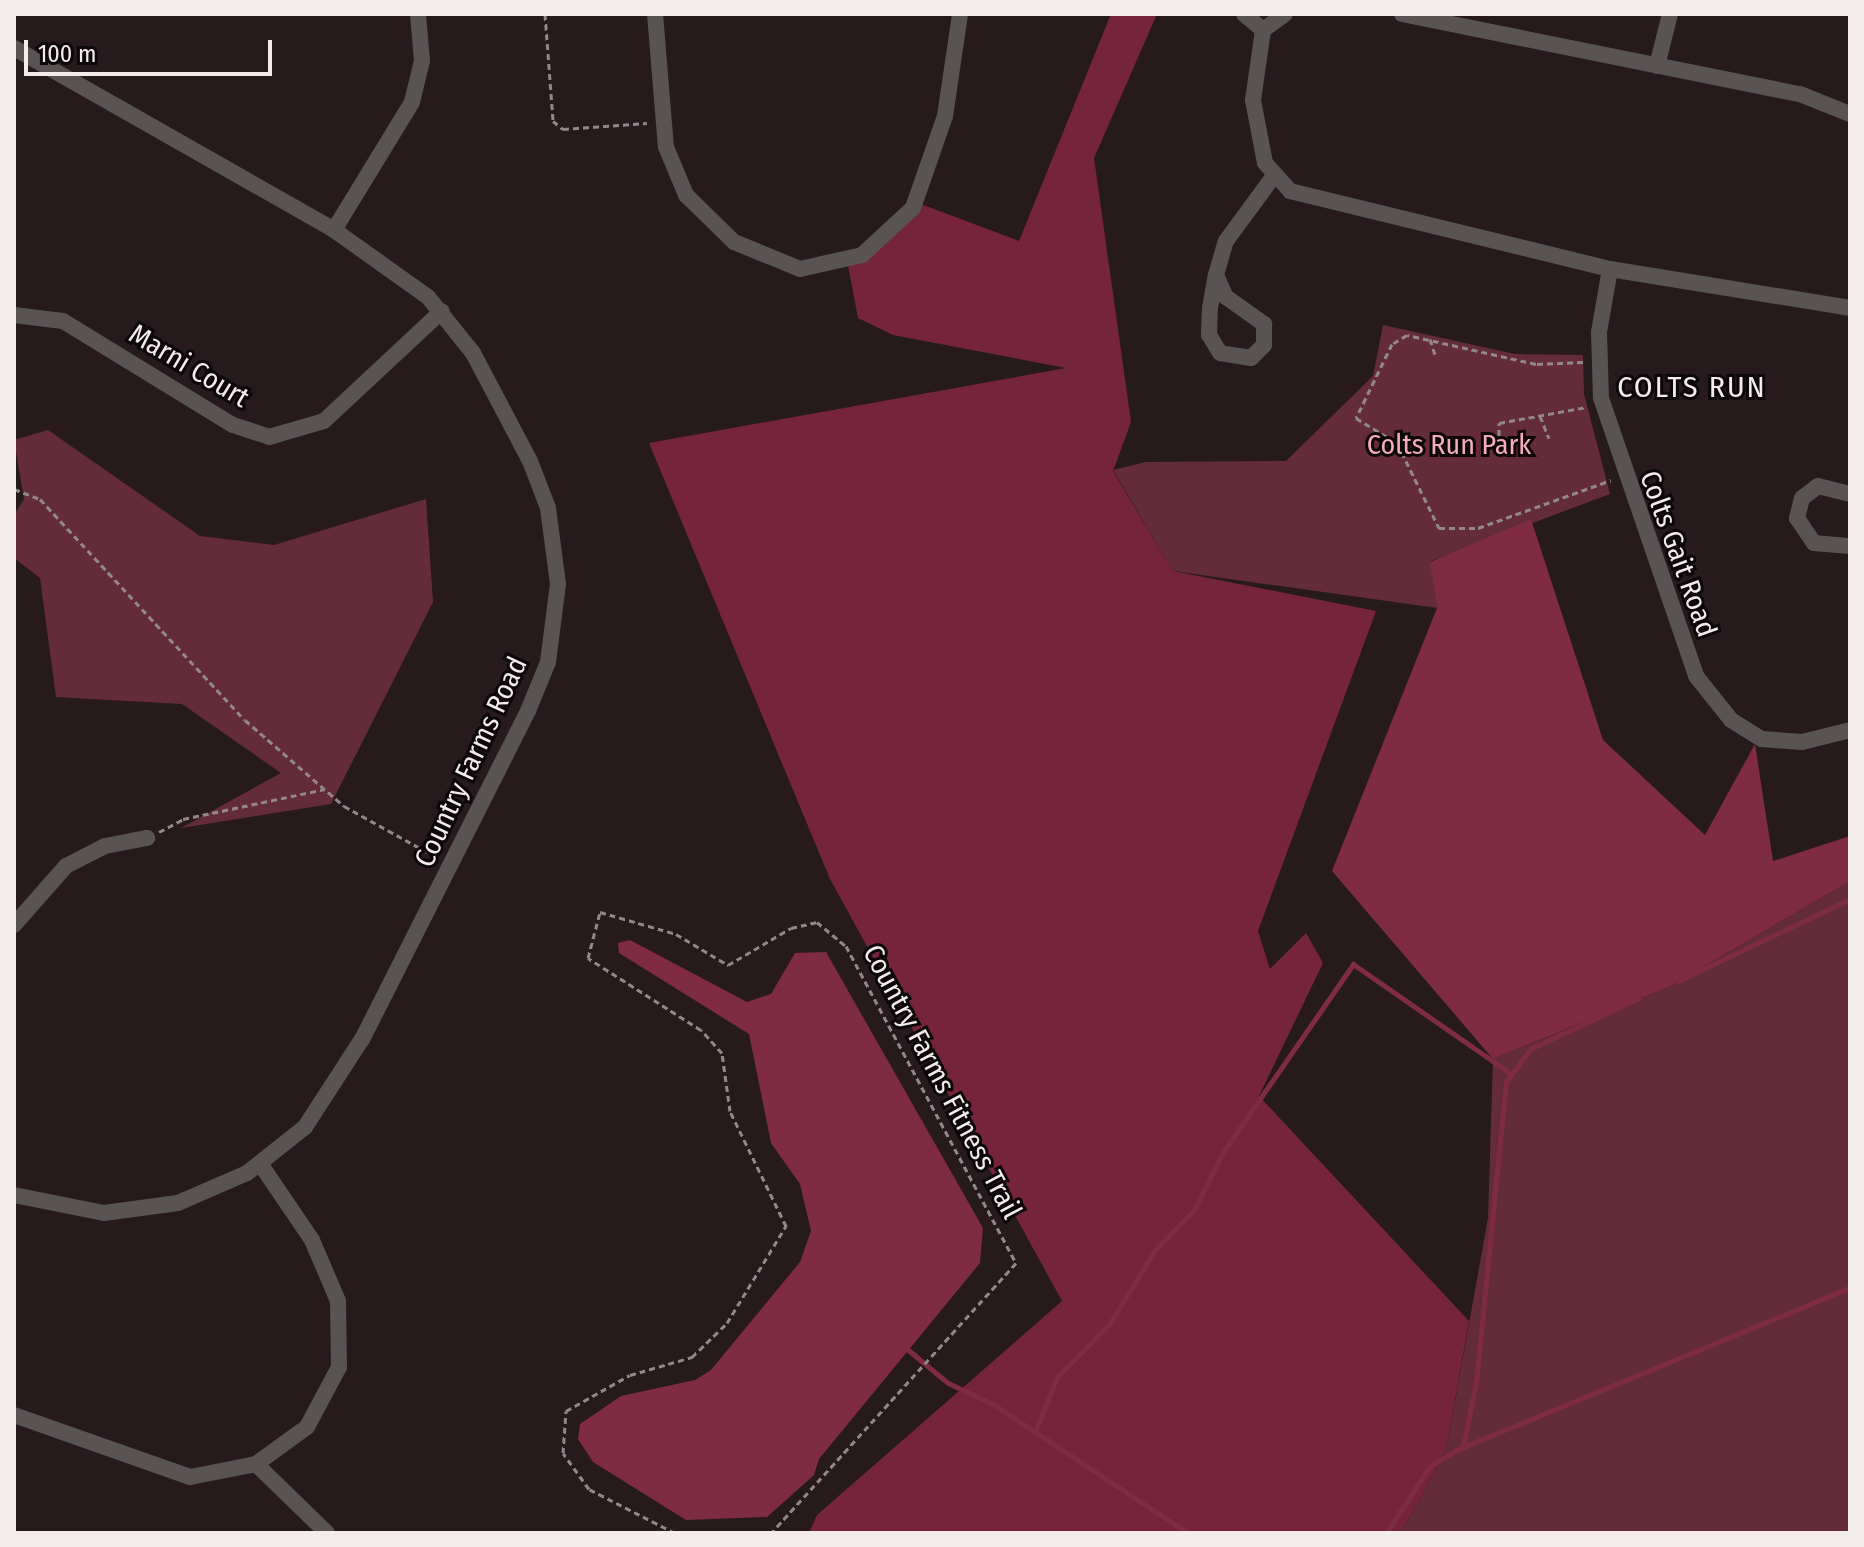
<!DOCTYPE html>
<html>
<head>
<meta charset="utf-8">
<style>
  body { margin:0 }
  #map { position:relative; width:1864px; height:1547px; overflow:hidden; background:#261a1d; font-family:"Fira Sans Condensed",sans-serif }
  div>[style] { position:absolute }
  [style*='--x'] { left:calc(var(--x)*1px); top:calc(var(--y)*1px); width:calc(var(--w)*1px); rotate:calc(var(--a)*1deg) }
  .green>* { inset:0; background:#642c39 }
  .forest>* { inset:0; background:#76243b }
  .water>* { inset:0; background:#7f2c43 }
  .stream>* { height:5px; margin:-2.5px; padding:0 2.5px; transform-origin:2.5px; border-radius:2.5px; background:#7f2c43 }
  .path>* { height:3px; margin-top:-1.5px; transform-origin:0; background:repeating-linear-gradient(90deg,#92888a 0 6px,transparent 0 10px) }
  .street>* { height:16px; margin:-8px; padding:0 8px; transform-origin:8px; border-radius:8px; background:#595354 }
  span { translate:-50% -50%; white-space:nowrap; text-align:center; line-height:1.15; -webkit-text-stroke:6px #0c0708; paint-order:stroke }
  .street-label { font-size:28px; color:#f4ebec }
  .park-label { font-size:28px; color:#f6adba }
  .neighbourhood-label { font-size:30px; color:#f4ebec; letter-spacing:2px }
  .frame { position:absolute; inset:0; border:16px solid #f4ebec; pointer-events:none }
  .scale { position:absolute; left:24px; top:40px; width:248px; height:36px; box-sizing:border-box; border:4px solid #f4ebec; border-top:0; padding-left:10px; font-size:24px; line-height:28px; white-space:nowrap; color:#f4ebec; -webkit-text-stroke:6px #0c0708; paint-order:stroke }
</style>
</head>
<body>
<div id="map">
  <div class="green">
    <div style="clip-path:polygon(1383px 325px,1515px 354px,1583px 355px,1584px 394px,1610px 494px,1431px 561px,1437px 608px,1173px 571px,1113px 470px,1146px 462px,1286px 461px,1373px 376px)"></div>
    <div style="clip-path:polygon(48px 430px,200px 536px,274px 545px,426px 499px,433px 602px,331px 804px,181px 828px,281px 773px,182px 704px,56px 697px,40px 578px,14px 558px,14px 515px,24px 499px,14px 440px)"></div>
    <div style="clip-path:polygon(1850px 881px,1850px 1533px,1401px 1533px,1446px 1451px,1488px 1218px,1493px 1059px,1669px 987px)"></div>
  </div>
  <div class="forest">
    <div style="clip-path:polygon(1111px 14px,1157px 14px,1094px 158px,1131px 422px,1113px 471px,1173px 571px,1376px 611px,1258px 931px,1270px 969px,1306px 933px,1323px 963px,1259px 1096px,1469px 1321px,1446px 1451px,1401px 1533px,809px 1533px,817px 1515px,1062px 1301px,830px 879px,649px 443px,1066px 368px,893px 335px,858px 318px,847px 260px,918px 203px,1019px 241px)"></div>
  </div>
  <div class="water">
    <div style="clip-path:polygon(1531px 519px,1603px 740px,1705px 835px,1755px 744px,1773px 861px,1850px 836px,1850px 881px,1669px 987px,1493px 1059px,1332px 871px,1437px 608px,1430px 562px)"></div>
    <div style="clip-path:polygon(630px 940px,747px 1002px,771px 994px,795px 953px,826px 952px,983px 1228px,980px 1263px,819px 1459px,814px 1475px,767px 1517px,686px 1520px,593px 1462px,578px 1439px,580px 1424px,621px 1396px,695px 1380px,711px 1370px,800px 1262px,811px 1231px,800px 1184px,771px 1143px,749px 1034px,619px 953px,618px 943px)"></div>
  </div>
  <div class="stream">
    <div style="--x:1678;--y:981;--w:191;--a:-25.5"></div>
    <div style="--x:907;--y:1349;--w:53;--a:39.7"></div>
    <div style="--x:948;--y:1383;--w:50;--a:25"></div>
    <div style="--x:993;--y:1404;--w:234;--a:33.5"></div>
    <div style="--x:1035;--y:1432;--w:59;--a:-68.2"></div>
    <div style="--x:1057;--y:1377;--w:76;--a:-45.5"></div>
    <div style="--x:1110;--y:1323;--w:84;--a:-58.6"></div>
    <div style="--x:1154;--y:1251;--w:57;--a:-45.7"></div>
    <div style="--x:1194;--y:1210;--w:65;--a:-63.4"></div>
    <div style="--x:1223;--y:1152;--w:229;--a:-55.3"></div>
    <div style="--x:1353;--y:964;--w:191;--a:34.8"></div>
    <div style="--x:1463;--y:1447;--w:66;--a:-78.7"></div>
    <div style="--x:1476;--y:1382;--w:301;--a:-84.3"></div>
    <div style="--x:1506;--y:1082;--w:41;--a:-54"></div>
    <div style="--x:1530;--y:1049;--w:120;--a:-25.1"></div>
    <div style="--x:1386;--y:1533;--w:79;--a:-56.9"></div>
    <div style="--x:1429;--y:1467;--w:32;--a:-32"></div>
    <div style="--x:1456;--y:1450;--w:426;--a:-22.4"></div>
  </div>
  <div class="path">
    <div style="--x:545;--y:14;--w:107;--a:85.7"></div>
    <div style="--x:553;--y:121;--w:13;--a:39"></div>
    <div style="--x:563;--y:129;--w:84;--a:-4.1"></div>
    <div style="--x:1430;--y:339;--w:16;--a:72"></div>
    <div style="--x:1583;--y:362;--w:47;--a:177.6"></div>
    <div style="--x:1536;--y:364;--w:132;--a:-167.3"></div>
    <div style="--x:1407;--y:335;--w:17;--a:149"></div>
    <div style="--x:1392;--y:344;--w:82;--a:115.9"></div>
    <div style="--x:1356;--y:418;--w:48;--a:31.4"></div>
    <div style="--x:1397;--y:443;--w:95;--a:63.7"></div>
    <div style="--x:1439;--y:528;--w:39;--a:0"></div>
    <div style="--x:1478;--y:528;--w:141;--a:-19.8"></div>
    <div style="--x:1540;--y:416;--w:24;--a:68"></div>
    <div style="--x:1499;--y:446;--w:23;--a:-90"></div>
    <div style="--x:1499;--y:423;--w:88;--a:-10.4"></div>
    <div style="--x:14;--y:489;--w:28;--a:21"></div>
    <div style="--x:40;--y:499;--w:301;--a:47.2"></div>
    <div style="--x:245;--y:720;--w:131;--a:41"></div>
    <div style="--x:344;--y:806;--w:105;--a:29"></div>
    <div style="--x:159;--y:832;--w:27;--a:-28"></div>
    <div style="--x:183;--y:819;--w:145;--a:-11.9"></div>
    <div style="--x:675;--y:1533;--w:97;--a:-152.9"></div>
    <div style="--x:589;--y:1489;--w:44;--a:-125.8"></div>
    <div style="--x:563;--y:1453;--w:42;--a:-85.9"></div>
    <div style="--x:566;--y:1411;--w:73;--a:-29.4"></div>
    <div style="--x:630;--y:1375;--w:65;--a:-16.2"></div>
    <div style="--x:692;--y:1357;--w:49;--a:-44.2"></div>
    <div style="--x:727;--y:1323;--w:114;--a:-58.7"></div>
    <div style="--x:786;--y:1226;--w:128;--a:-116"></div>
    <div style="--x:730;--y:1111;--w:59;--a:-97.9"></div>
    <div style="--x:722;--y:1053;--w:31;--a:-132"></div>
    <div style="--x:701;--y:1030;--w:134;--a:-147.5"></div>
    <div style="--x:588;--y:958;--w:48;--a:-75.4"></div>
    <div style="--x:600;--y:912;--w:79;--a:16.1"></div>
    <div style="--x:676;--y:934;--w:61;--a:30.8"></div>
    <div style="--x:728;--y:965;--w:73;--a:-30.4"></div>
    <div style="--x:791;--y:928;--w:27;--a:-13"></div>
    <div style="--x:817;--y:922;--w:38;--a:40"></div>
    <div style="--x:846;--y:946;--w:360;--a:61.8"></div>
    <div style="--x:1016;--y:1263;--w:365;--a:132.2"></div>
  </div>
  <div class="street">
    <div style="--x:655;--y:14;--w:133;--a:85.3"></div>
    <div style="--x:666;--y:147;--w:52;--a:67.4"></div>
    <div style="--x:686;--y:195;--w:67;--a:44.4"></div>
    <div style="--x:734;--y:242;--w:71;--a:22.2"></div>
    <div style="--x:800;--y:269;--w:64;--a:-12.7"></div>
    <div style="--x:862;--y:255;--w:69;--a:-42.7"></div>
    <div style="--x:913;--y:208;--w:97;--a:-70.8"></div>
    <div style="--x:945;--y:116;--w:103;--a:-81.6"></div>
    <div style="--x:1244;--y:14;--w:25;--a:40"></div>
    <div style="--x:1285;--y:14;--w:27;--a:144"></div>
    <div style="--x:1263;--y:30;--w:71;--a:98.1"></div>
    <div style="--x:1253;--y:100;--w:64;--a:79.2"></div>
    <div style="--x:1265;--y:163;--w:38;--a:48"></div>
    <div style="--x:1290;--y:191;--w:329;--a:13.7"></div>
    <div style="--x:1610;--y:269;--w:243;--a:9.2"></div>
    <div style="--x:1402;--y:14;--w:406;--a:11.4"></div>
    <div style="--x:1800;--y:94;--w:54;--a:21.8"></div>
    <div style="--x:14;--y:48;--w:368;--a:29.6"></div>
    <div style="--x:334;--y:230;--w:115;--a:35.5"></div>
    <div style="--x:428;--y:297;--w:72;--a:51.2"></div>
    <div style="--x:473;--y:353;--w:122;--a:62.2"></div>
    <div style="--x:530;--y:461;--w:50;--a:69"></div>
    <div style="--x:548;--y:508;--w:77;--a:82.5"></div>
    <div style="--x:558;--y:584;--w:79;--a:97.3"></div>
    <div style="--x:548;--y:662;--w:53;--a:112.2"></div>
    <div style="--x:528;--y:711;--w:368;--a:116.8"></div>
    <div style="--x:362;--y:1039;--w:105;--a:122.9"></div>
    <div style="--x:305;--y:1127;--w:74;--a:141.6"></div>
    <div style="--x:247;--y:1173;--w:75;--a:156.5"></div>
    <div style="--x:178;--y:1203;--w:75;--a:172.3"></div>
    <div style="--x:104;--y:1213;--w:92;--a:-168.7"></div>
    <div style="--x:1657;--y:66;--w:54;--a:-76"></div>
    <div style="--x:334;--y:230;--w:150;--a:-58.6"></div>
    <div style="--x:412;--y:102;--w:42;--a:-76.3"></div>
    <div style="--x:422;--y:61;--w:47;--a:-94.9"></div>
    <div style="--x:1610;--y:269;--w:64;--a:99.9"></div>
    <div style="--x:1599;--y:332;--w:66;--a:88.3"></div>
    <div style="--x:1601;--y:398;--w:294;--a:71.1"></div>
    <div style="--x:1696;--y:676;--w:56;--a:51.5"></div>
    <div style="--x:1731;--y:720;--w:36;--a:32"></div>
    <div style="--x:1762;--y:739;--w:40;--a:4.3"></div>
    <div style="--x:1802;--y:742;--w:49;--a:-14"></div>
    <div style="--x:1216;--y:275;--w:24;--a:66"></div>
    <div style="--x:1226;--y:297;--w:47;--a:35.4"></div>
    <div style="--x:1264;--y:324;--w:21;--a:90"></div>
    <div style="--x:1264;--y:345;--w:18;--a:135"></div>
    <div style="--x:1251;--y:358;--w:31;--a:-171"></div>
    <div style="--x:1220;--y:353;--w:21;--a:-121"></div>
    <div style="--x:1209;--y:335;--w:27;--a:-88"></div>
    <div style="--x:1210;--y:308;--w:34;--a:-80"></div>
    <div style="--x:1216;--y:275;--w:35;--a:-74"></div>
    <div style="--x:1226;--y:241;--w:79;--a:-53.7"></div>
    <div style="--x:14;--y:315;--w:49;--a:7"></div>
    <div style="--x:63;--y:321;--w:199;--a:31.5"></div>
    <div style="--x:233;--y:425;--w:38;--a:18"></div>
    <div style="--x:269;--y:437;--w:57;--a:-16.2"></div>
    <div style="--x:324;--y:421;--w:161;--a:-43"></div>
    <div style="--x:1850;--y:494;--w:33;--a:-166"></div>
    <div style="--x:1818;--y:486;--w:20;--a:143"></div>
    <div style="--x:1802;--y:498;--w:21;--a:104"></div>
    <div style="--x:1797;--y:518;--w:30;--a:56"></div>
    <div style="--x:1814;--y:543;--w:36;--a:5"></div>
    <div style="--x:14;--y:925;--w:79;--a:-48.6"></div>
    <div style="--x:66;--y:866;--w:44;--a:-27.1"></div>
    <div style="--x:105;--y:846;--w:43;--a:-10.8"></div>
    <div style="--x:14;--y:1415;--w:187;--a:19.4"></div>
    <div style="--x:190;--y:1477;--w:67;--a:-11.1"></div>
    <div style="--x:256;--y:1464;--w:63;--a:-36"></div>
    <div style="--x:307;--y:1427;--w:68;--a:-61.9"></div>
    <div style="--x:339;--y:1367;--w:66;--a:-90.9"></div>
    <div style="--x:338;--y:1301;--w:66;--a:-113.1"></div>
    <div style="--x:312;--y:1240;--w:91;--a:-124.2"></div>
    <div style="--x:256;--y:1464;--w:99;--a:44.2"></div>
  </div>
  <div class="street-label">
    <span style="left:189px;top:366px;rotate:31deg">Marni Court</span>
    <span style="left:1678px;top:554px;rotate:70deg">Colts Gait Road</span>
    <span style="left:471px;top:762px;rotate:-65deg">Country Farms Road</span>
    <span style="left:942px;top:1082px;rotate:62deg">Country Farms Fitness Trail</span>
  </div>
  <div class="park-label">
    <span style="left:1449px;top:445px">Colts Run Park</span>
  </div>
  <div class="neighbourhood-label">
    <span style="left:1692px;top:387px">COLTS RUN</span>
  </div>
  <div class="frame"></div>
  <div class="scale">100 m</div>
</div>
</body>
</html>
